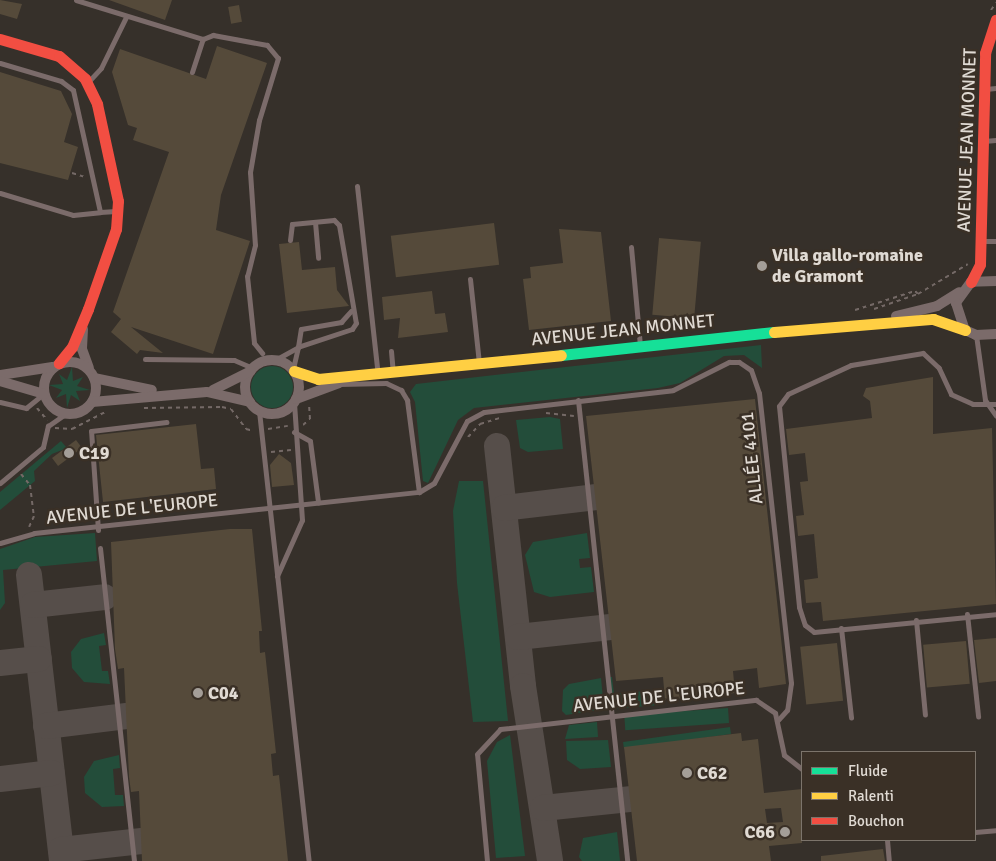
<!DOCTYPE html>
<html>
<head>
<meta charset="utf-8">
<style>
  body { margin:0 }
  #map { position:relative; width:996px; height:861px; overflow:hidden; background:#36302a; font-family:Signika,sans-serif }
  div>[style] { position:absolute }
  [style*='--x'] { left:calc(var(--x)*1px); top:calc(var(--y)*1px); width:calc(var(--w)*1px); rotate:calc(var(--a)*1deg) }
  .green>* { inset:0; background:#234d3a; transform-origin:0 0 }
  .round { border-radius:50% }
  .taxiway>* { height:26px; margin:-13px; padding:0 13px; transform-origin:13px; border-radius:13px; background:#564e4a }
  .building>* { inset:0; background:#554a3a; transform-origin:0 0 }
  .path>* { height:2px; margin-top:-1px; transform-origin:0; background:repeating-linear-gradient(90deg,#746966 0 4px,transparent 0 8px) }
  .lane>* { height:5px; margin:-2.5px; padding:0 2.5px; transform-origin:2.5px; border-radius:2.5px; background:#7b6b6a }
  .street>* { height:10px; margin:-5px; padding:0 5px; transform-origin:5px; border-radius:5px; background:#7b6b6a }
  .street>.ring { margin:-5px; padding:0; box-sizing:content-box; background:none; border:10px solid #7b6b6a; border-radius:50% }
  .fast>* { height:11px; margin:-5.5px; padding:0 5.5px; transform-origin:5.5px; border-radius:5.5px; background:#16e098 }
  .slow>* { height:11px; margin:-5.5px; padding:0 5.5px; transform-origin:5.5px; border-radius:5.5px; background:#ffcf43 }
  .jam>* { height:11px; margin:-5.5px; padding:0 5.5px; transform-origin:5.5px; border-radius:5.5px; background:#f24e42 }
  .dots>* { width:14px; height:14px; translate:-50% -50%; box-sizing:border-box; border:2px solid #3a3026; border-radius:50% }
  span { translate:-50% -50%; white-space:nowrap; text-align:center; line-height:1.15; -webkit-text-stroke:5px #3a3026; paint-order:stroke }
  .street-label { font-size:18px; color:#e0dad3 }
  .poi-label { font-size:18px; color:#e0dad3; font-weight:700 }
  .left { translate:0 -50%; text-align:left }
  .right { translate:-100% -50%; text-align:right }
  .legend { position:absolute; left:801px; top:751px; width:175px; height:90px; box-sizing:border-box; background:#3a3026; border:1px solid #7c746b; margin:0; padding:6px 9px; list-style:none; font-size:15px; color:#e0dad3 }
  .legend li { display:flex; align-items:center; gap:10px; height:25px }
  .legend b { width:25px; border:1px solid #7c746b }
</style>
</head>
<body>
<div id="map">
  <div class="green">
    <div style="clip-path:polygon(761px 345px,762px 368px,744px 355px,724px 356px,680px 383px,658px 388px,474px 408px,458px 420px,428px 483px,423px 481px,415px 402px,410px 392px,416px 384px)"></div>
    <div class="round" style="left:251px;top:366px;width:42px;height:42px"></div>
    <div style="clip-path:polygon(72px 367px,73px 381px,83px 377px,77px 386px,90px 390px,76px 391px,80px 401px,71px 395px,67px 408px,66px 394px,56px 398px,62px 390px,49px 385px,63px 384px,59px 374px,67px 380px)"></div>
    <div style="clip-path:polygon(550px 417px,560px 419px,563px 449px,528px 452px,520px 448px,516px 420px)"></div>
    <div style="clip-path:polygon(61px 441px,67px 448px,52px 454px,34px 471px,35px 481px,0 510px,0 492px)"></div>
    <div style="clip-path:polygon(459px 481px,483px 481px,508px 721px,473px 722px,457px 583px,453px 511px)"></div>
    <div style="clip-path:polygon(95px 533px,97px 561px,3px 570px,5px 603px,0 610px,0 549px,35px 537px)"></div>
    <div style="clip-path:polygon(587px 533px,590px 558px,579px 559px,580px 568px,591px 567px,594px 592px,550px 597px,534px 592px,525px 555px,533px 542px)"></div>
    <div style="clip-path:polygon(104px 633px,106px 645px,99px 646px,102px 671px,108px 671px,110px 684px,84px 682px,72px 668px,71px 652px,81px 639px)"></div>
    <div style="clip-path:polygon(609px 677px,612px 677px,614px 694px,657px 690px,659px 705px,612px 709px)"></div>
    <div style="clip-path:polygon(601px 678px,604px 709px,566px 715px,562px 711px,563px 690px,569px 684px)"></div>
    <div style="left:728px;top:708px;width:15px;height:104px;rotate:86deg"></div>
    <div style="clip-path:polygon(597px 722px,598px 737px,565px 739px,569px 725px)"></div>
    <div style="left:730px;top:727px;width:7px;height:108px;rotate:82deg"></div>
    <div style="clip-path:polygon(510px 735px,525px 856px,496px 858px,487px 761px,497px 742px)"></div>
    <div style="clip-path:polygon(608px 740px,611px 767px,580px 769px,567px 760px,566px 741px)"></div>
    <div style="clip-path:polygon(119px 755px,120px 768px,113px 769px,115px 795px,123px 795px,124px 806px,102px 807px,85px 793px,84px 777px,94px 761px)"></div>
    <div style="clip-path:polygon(617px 832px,620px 861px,582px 861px,579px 857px,583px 838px)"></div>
  </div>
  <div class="taxiway">
    <div style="--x:497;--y:446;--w:241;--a:83.8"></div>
    <div style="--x:523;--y:686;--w:177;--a:81.2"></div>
    <div style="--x:504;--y:508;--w:93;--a:-6.8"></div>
    <div style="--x:29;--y:575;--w:288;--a:83.4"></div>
    <div style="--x:33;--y:605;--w:72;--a:-6.3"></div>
    <div style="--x:518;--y:637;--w:93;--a:-6.2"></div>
    <div style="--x:0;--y:663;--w:39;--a:-6"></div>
    <div style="--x:46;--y:726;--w:81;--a:-7.1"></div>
    <div style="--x:0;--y:779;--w:52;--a:-6.6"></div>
    <div style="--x:543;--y:808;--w:87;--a:-5.9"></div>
    <div style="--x:61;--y:850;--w:81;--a:-6.4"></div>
  </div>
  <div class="building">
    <div style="clip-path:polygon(0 0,22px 4px,17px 19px,0 14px)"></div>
    <div style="clip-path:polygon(109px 0,172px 0,165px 20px)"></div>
    <div style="left:239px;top:5px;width:17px;height:11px;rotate:80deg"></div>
    <div style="clip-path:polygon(217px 46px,267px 63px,221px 195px,216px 230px,250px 241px,213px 354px,131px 327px,163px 353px,140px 350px,137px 354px,111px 332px,121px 319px,113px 312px,169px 152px,133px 140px,137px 128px,128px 125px,112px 72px,120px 49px,206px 79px)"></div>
    <div style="clip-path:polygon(0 72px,61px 91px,72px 114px,64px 142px,78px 147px,68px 180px,0 163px)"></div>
    <div style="left:494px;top:223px;width:42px;height:104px;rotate:83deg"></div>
    <div style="clip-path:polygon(559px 229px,601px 232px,611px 321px,529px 330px,523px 279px,531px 278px,530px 267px,563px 263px)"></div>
    <div style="left:659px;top:238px;width:42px;height:77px;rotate:5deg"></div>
    <div style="clip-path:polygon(299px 242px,302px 270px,335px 267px,337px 290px,349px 306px,287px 313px,279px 244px)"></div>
    <div style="clip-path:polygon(432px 291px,435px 314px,445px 313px,448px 332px,398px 338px,400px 318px,384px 320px,382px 297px)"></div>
    <div style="clip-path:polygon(933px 377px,933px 434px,992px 428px,996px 604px,823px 621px,821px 602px,806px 603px,804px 580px,818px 578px,814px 534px,798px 536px,796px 516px,804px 515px,800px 482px,808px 481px,805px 453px,789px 455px,786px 429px,872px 418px,870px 401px,863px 396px,866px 388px)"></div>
    <div style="clip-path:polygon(755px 399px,786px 684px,759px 688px,757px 668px,733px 671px,735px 693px,665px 700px,663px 677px,616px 681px,586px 416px)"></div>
    <div style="clip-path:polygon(196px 424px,201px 469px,214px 468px,216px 489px,103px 502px,96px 435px)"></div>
    <div style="left:76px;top:440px;width:10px;height:30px;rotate:53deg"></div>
    <div style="clip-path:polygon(279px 454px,291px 463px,294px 485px,272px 487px,270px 465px)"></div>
    <div style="clip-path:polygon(230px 529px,252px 529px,262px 631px,259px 631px,260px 653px,265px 652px,276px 753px,271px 754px,273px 776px,279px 775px,288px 861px,142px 861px,139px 791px,131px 792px,129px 777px,124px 668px,118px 669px,115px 649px,111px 542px)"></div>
    <div style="clip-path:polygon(996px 638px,996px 681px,979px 683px,974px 640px)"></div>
    <div style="left:966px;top:641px;width:43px;height:43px;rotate:85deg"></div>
    <div style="left:837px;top:643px;width:58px;height:37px;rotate:84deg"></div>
    <div style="clip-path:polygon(evenodd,741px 733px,742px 741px,758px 739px,764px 793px,802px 789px,802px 843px,769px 846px,771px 861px,637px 861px,624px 747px,741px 733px,781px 808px,783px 822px,767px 823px,765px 809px,781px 808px)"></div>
    <div style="clip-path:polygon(883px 849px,885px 861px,821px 861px,821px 856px)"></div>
  </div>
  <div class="path">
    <div style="--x:991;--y:10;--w:9;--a:-54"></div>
    <div style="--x:72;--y:173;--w:14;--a:17"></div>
    <div style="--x:874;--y:309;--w:46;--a:-18.8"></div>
    <div style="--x:918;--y:294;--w:58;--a:-31"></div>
    <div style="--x:855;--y:310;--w:63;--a:-17.6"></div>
    <div style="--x:915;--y:291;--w:4;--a:45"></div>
    <div style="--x:37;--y:408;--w:16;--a:50"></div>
    <div style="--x:144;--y:408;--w:78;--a:-0.7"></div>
    <div style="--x:222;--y:407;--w:9;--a:13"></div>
    <div style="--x:231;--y:409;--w:25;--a:53"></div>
    <div style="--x:246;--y:429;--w:8;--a:14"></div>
    <div style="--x:546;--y:413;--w:28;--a:6"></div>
    <div style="--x:303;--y:425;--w:9;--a:-41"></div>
    <div style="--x:310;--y:419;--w:15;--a:-94"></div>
    <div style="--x:55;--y:428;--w:17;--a:3"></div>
    <div style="--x:72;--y:429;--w:37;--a:-27"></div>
    <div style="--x:268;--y:429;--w:20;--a:-9"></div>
    <div style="--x:468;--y:437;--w:18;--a:-47"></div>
    <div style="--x:480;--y:424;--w:21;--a:-17"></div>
    <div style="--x:271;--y:452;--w:20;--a:-6"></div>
    <div style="--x:21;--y:474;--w:14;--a:51"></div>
    <div style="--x:30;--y:485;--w:31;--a:83"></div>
    <div style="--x:34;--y:516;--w:12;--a:114"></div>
  </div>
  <div class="lane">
    <div style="--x:76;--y:0;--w:133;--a:17.1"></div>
    <div style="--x:0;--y:63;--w:64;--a:16.4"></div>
    <div style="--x:61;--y:81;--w:15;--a:37"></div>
    <div style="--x:73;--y:90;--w:125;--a:77.5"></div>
    <div style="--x:100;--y:212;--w:16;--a:-4"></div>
    <div style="--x:192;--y:72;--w:35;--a:-72"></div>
    <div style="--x:203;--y:39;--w:11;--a:-22"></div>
    <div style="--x:213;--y:35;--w:55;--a:10.5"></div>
    <div style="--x:267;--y:45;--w:17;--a:50"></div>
    <div style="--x:278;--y:58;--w:65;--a:107"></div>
    <div style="--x:259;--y:120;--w:53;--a:99.8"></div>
    <div style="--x:250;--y:172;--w:73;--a:86.1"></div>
    <div style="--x:255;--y:245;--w:32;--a:104"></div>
    <div style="--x:247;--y:276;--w:67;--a:84"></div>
    <div style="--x:254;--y:343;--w:13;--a:51"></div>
    <div style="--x:88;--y:82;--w:19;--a:-47"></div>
    <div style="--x:101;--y:68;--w:57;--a:-63.9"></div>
    <div style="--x:986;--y:89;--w:10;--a:-6"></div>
    <div style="--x:984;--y:141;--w:12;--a:-5"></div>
    <div style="--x:357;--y:186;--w:190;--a:83.7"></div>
    <div style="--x:0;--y:193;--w:76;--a:16.8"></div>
    <div style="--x:73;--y:215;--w:27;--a:-6"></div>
    <div style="--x:315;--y:222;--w:36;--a:85"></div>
    <div style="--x:290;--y:240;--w:16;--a:-83"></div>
    <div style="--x:292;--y:224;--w:42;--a:-5.4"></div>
    <div style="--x:334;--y:220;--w:7;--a:45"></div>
    <div style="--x:339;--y:225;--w:99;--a:80.2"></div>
    <div style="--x:356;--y:323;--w:7;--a:124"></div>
    <div style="--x:352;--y:329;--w:57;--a:161.6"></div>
    <div style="--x:298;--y:347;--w:18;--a:-81"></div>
    <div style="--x:301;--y:329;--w:41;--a:-9.9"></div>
    <div style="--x:341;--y:322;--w:15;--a:-48"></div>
    <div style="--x:981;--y:241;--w:15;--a:0"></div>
    <div style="--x:631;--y:247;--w:99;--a:84.8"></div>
    <div style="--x:470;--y:279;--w:84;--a:83.9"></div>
    <div style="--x:976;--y:335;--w:66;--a:82.1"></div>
    <div style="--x:985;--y:400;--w:19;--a:55"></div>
    <div style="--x:391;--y:351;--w:22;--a:85"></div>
    <div style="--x:145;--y:359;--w:89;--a:0.6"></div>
    <div style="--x:234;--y:360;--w:21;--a:23"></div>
    <div style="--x:275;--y:360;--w:26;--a:-29"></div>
    <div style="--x:298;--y:347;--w:23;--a:103"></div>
    <div style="--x:339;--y:384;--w:47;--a:-1.2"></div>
    <div style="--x:386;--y:383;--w:17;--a:25"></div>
    <div style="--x:401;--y:390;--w:12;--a:59"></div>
    <div style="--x:407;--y:400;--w:93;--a:82.6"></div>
    <div style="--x:578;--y:400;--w:464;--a:83.9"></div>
    <div style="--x:0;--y:402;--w:27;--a:13"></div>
    <div style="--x:26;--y:408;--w:22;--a:-39"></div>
    <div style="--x:996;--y:404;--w:23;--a:180"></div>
    <div style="--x:973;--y:404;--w:24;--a:-156"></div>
    <div style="--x:951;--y:394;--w:29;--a:-115"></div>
    <div style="--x:939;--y:368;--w:22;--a:-137"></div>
    <div style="--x:923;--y:353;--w:73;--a:170.5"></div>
    <div style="--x:851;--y:365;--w:69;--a:155.3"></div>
    <div style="--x:788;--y:394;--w:15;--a:127"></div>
    <div style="--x:779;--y:406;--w:202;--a:84.3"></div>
    <div style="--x:799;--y:607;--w:19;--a:72"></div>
    <div style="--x:805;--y:625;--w:11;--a:38"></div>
    <div style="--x:814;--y:632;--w:183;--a:-5.6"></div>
    <div style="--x:259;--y:411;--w:453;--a:83.7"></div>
    <div style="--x:294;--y:432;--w:18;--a:29"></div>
    <div style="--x:310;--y:441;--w:62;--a:82.5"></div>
    <div style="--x:0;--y:483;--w:56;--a:-39.9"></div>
    <div style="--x:43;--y:447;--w:22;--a:-77"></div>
    <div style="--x:48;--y:426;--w:21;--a:-35"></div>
    <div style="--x:98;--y:530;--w:99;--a:-94"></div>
    <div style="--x:91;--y:431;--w:76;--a:-6.8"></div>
    <div style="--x:0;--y:543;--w:35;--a:-16"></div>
    <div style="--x:34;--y:533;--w:387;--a:-6.1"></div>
    <div style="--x:419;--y:492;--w:17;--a:-31"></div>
    <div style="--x:434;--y:483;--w:70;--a:-62"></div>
    <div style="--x:467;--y:421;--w:19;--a:-28"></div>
    <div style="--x:484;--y:412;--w:190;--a:-6.6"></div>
    <div style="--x:673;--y:390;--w:63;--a:-26.6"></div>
    <div style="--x:729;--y:362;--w:10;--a:0"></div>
    <div style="--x:739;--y:362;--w:14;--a:34"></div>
    <div style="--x:751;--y:370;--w:24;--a:71"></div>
    <div style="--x:759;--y:393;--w:292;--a:83.7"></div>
    <div style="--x:791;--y:683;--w:27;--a:98"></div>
    <div style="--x:787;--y:710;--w:15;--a:132"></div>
    <div style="--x:100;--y:548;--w:315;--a:83.8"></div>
    <div style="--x:277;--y:576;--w:61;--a:-65.9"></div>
    <div style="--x:302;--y:520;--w:117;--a:-93.9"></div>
    <div style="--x:967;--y:614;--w:103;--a:83.8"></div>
    <div style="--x:916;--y:620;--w:95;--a:84.6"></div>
    <div style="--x:841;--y:628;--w:90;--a:83.6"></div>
    <div style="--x:975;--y:832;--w:21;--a:-5"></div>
    <div style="--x:887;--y:840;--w:21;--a:85"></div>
    <div style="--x:487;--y:861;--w:107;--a:-95.3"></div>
    <div style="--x:477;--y:754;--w:34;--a:-47"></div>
    <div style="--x:500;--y:729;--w:258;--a:-6.5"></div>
    <div style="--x:756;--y:700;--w:23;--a:34"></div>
    <div style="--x:775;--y:713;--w:43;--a:77.9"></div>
    <div style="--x:784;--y:755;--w:23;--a:38"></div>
  </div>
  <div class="street">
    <div style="--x:996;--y:281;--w:25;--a:178"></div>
    <div style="--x:971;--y:282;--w:26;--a:126"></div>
    <div style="--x:956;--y:303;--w:28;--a:72"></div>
    <div style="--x:965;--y:330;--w:12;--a:24"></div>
    <div style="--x:976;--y:335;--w:20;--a:-3"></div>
    <div style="--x:896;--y:316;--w:42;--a:-13.7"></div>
    <div style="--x:937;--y:306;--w:26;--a:-32"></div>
    <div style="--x:83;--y:329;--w:20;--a:93"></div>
    <div style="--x:82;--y:349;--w:20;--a:70"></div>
    <div class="ring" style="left:245px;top:360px;width:44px;height:44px"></div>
    <div class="ring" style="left:44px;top:362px;width:42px;height:42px"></div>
    <div style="--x:0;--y:375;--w:53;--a:-8.7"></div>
    <div style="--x:94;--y:378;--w:59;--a:11.7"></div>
    <div style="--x:0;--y:381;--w:46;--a:16.5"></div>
    <div style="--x:213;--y:390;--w:42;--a:-26.6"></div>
    <div style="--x:296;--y:399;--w:46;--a:-20.4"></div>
    <div style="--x:92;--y:402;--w:115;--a:-5"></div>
    <div style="--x:207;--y:392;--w:44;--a:13.1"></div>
  </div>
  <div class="fast">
    <div style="--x:561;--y:355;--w:214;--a:-6.2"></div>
  </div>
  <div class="slow">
    <div style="--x:774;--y:332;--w:160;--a:-4.7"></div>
    <div style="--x:933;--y:319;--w:34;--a:19"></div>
    <div style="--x:294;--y:371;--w:25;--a:18"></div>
    <div style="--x:318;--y:379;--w:244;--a:-5.6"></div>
  </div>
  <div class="jam">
    <div style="--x:0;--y:39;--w:61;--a:16.1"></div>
    <div style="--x:59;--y:56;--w:35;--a:41"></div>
    <div style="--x:85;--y:79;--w:28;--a:64"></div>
    <div style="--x:97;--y:104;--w:99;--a:77.8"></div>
    <div style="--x:118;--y:201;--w:28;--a:94"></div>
    <div style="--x:116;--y:229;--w:85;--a:109.3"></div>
    <div style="--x:88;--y:309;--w:41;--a:112.8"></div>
    <div style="--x:72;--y:347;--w:21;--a:129"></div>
    <div style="--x:971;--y:282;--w:20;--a:-63"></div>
    <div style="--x:980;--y:264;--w:211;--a:-88.6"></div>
    <div style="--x:985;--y:53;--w:35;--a:-72"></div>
  </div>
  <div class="dots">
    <div style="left:762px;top:266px;background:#a49e98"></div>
    <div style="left:69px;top:453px;background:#a49e98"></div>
    <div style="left:198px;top:693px;background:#a49e98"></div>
    <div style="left:687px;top:773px;background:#a49e98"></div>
    <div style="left:785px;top:832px;background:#a49e98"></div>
  </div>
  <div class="street-label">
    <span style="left:967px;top:140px;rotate:-88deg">AVENUE JEAN MONNET</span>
    <span style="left:623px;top:330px;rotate:-6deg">AVENUE JEAN MONNET</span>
    <span style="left:752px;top:458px;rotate:-96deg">ALLÉE 4101</span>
    <span style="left:132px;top:509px;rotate:-6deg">AVENUE DE L'EUROPE</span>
    <span style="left:659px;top:697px;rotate:-6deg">AVENUE DE L'EUROPE</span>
  </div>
  <div class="poi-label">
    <span class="left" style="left:772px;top:266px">Villa gallo-romaine<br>de Gramont</span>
    <span class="left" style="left:79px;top:453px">C19</span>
    <span class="left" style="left:208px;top:693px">C04</span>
    <span class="left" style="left:697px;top:773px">C62</span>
    <span class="right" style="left:775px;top:832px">C66</span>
  </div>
  <ul class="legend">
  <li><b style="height:6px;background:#16e098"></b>Fluide</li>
  <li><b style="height:6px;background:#ffcf43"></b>Ralenti</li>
  <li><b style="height:6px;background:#f24e42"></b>Bouchon</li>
  </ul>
</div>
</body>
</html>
